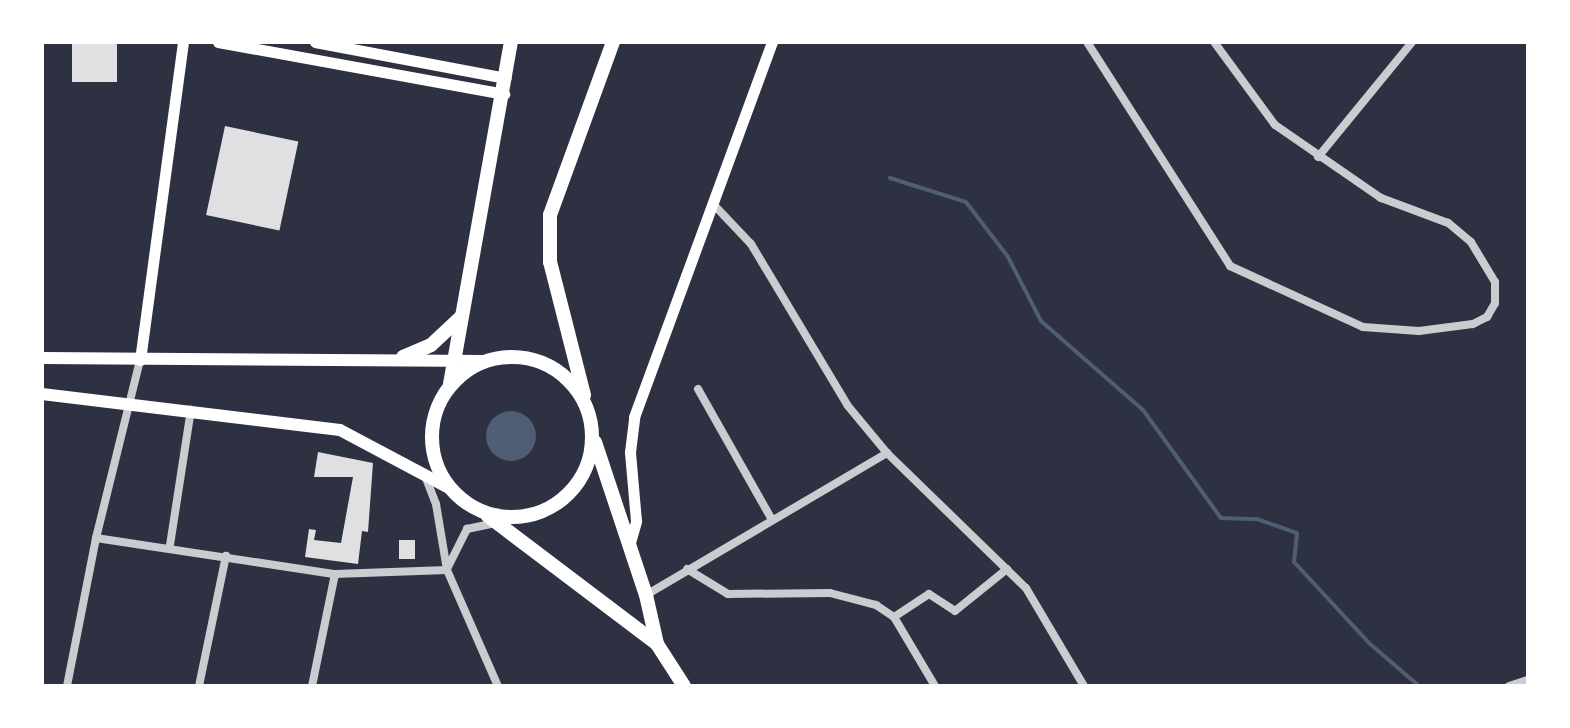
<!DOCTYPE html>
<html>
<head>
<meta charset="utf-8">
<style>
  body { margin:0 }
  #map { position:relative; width:1570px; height:728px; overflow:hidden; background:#2d3142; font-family:"Roboto Condensed",sans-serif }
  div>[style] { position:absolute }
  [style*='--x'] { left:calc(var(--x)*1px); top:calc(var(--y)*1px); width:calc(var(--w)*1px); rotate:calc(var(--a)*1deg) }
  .water>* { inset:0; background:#4f5d75 }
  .round { border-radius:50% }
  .stream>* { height:4px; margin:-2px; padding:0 2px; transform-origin:2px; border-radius:2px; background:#4f5d75 }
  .building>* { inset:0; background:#e0e0e3; transform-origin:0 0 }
  .minor>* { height:8px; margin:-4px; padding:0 4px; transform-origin:4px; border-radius:4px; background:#caccd0 }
  .secondary>* { height:11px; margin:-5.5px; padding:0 5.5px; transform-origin:5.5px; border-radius:5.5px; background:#fff }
  .primary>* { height:12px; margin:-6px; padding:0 6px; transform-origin:6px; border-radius:6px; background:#fff }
  .trunk>* { height:14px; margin:-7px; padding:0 7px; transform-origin:7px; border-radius:7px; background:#fff }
  .trunk>.ring { margin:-7px; padding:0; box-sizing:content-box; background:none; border:14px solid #fff; border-radius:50% }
  span { translate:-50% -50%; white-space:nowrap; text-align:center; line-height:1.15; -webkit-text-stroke:8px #fff; paint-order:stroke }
  .frame { position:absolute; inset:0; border:44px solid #fff; pointer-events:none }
</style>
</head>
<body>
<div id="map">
  <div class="water">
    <div class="round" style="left:486px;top:411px;width:50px;height:50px"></div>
  </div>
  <div class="stream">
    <div style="--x:890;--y:178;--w:80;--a:17.5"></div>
    <div style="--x:966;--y:202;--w:69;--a:52.6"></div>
    <div style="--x:1008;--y:257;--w:72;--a:62.7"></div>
    <div style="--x:1041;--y:321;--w:135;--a:41.1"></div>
    <div style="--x:1143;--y:410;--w:133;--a:54.2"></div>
    <div style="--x:1221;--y:518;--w:36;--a:2"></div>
    <div style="--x:1257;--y:519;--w:42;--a:19.3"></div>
    <div style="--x:1297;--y:533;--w:29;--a:96"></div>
    <div style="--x:1294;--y:562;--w:110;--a:47.2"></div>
    <div style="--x:1369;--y:643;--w:66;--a:40.7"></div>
  </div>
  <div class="building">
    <div style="left:72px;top:42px;width:45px;height:40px"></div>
    <div style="left:225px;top:126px;width:75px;height:91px;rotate:12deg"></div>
    <div style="clip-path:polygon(318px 452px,373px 463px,368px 532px,362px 531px,358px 564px,305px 557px,309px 529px,316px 530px,314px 540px,341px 543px,353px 477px,314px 477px)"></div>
    <div style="left:399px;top:540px;width:16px;height:19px"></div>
  </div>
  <div class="minor">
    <div style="--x:1087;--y:42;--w:266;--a:57.4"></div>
    <div style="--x:1230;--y:266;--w:146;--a:24.6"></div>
    <div style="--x:1363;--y:327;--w:56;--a:4.1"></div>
    <div style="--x:1419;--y:331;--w:54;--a:-7.4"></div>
    <div style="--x:1473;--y:324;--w:16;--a:-27"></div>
    <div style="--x:1487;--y:317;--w:16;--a:-60"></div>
    <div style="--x:1495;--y:303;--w:21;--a:-90"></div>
    <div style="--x:1495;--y:282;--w:47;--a:-121"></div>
    <div style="--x:1471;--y:242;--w:30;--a:-140"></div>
    <div style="--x:1448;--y:223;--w:72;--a:-159.5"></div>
    <div style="--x:1381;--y:198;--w:129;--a:-145.4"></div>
    <div style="--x:1275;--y:125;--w:103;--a:-126.3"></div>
    <div style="--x:1318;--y:157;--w:149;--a:-50.7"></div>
    <div style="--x:698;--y:389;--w:148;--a:60.5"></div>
    <div style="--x:887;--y:453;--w:194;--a:44.2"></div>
    <div style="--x:1026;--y:588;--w:114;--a:59.4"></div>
    <div style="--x:424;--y:473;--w:33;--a:69"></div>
    <div style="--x:436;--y:504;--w:67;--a:80.5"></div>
    <div style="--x:447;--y:570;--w:127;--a:66.3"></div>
    <div style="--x:96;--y:538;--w:242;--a:8.6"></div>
    <div style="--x:335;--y:574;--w:112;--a:-2"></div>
    <div style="--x:170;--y:545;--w:137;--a:-81.2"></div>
    <div style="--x:447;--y:569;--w:45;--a:-63.4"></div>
    <div style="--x:467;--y:529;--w:29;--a:-12"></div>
    <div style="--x:687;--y:569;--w:48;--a:31.4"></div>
    <div style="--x:728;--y:594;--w:102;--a:-0.6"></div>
    <div style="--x:830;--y:593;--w:48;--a:14.6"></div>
    <div style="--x:876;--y:605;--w:22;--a:34"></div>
    <div style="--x:894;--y:617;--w:80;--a:59.3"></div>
    <div style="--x:646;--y:595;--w:280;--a:-30.5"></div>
    <div style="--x:887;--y:453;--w:61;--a:-129.7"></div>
    <div style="--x:848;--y:406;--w:189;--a:-120.9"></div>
    <div style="--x:751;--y:244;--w:55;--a:-133.5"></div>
    <div style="--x:894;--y:617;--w:42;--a:-33.3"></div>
    <div style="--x:929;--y:594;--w:31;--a:33"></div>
    <div style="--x:955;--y:611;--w:67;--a:-38.9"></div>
    <div style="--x:67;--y:686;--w:151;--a:-78.9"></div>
    <div style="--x:96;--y:538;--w:183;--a:-76.1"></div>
    <div style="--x:199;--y:686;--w:133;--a:-78.3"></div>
    <div style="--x:312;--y:686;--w:114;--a:-78.4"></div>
    <div style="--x:1509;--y:686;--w:20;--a:-18"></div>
  </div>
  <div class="secondary">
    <div style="--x:218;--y:42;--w:291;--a:10.3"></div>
    <div style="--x:315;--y:42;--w:194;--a:10.7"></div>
    <div style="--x:140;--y:360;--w:321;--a:-82.3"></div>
    <div style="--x:629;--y:546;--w:26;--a:-74"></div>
    <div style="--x:636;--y:521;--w:69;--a:-95"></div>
    <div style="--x:630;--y:452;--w:35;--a:-83"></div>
    <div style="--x:634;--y:417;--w:400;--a:-69.8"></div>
  </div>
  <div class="primary">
    <div style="--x:42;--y:358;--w:443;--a:0.4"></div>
    <div style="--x:42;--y:394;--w:300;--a:6.9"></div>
    <div style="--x:340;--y:430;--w:126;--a:28"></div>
  </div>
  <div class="trunk">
    <div style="--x:403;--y:357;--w:30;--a:-23"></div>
    <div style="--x:431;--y:345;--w:41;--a:-43"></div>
    <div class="ring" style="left:432px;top:357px;width:146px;height:146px"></div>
    <div style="--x:450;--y:384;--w:347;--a:-79.9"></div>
    <div style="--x:584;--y:395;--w:137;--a:-104.3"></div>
    <div style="--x:550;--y:262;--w:47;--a:-90"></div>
    <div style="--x:550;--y:215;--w:184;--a:-70"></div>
    <div style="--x:595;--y:442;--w:161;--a:71.6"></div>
    <div style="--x:646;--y:595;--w:50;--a:77.3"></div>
    <div style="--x:488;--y:516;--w:212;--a:37.1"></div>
    <div style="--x:657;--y:644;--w:50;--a:57.3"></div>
  </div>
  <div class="frame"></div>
</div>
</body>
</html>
